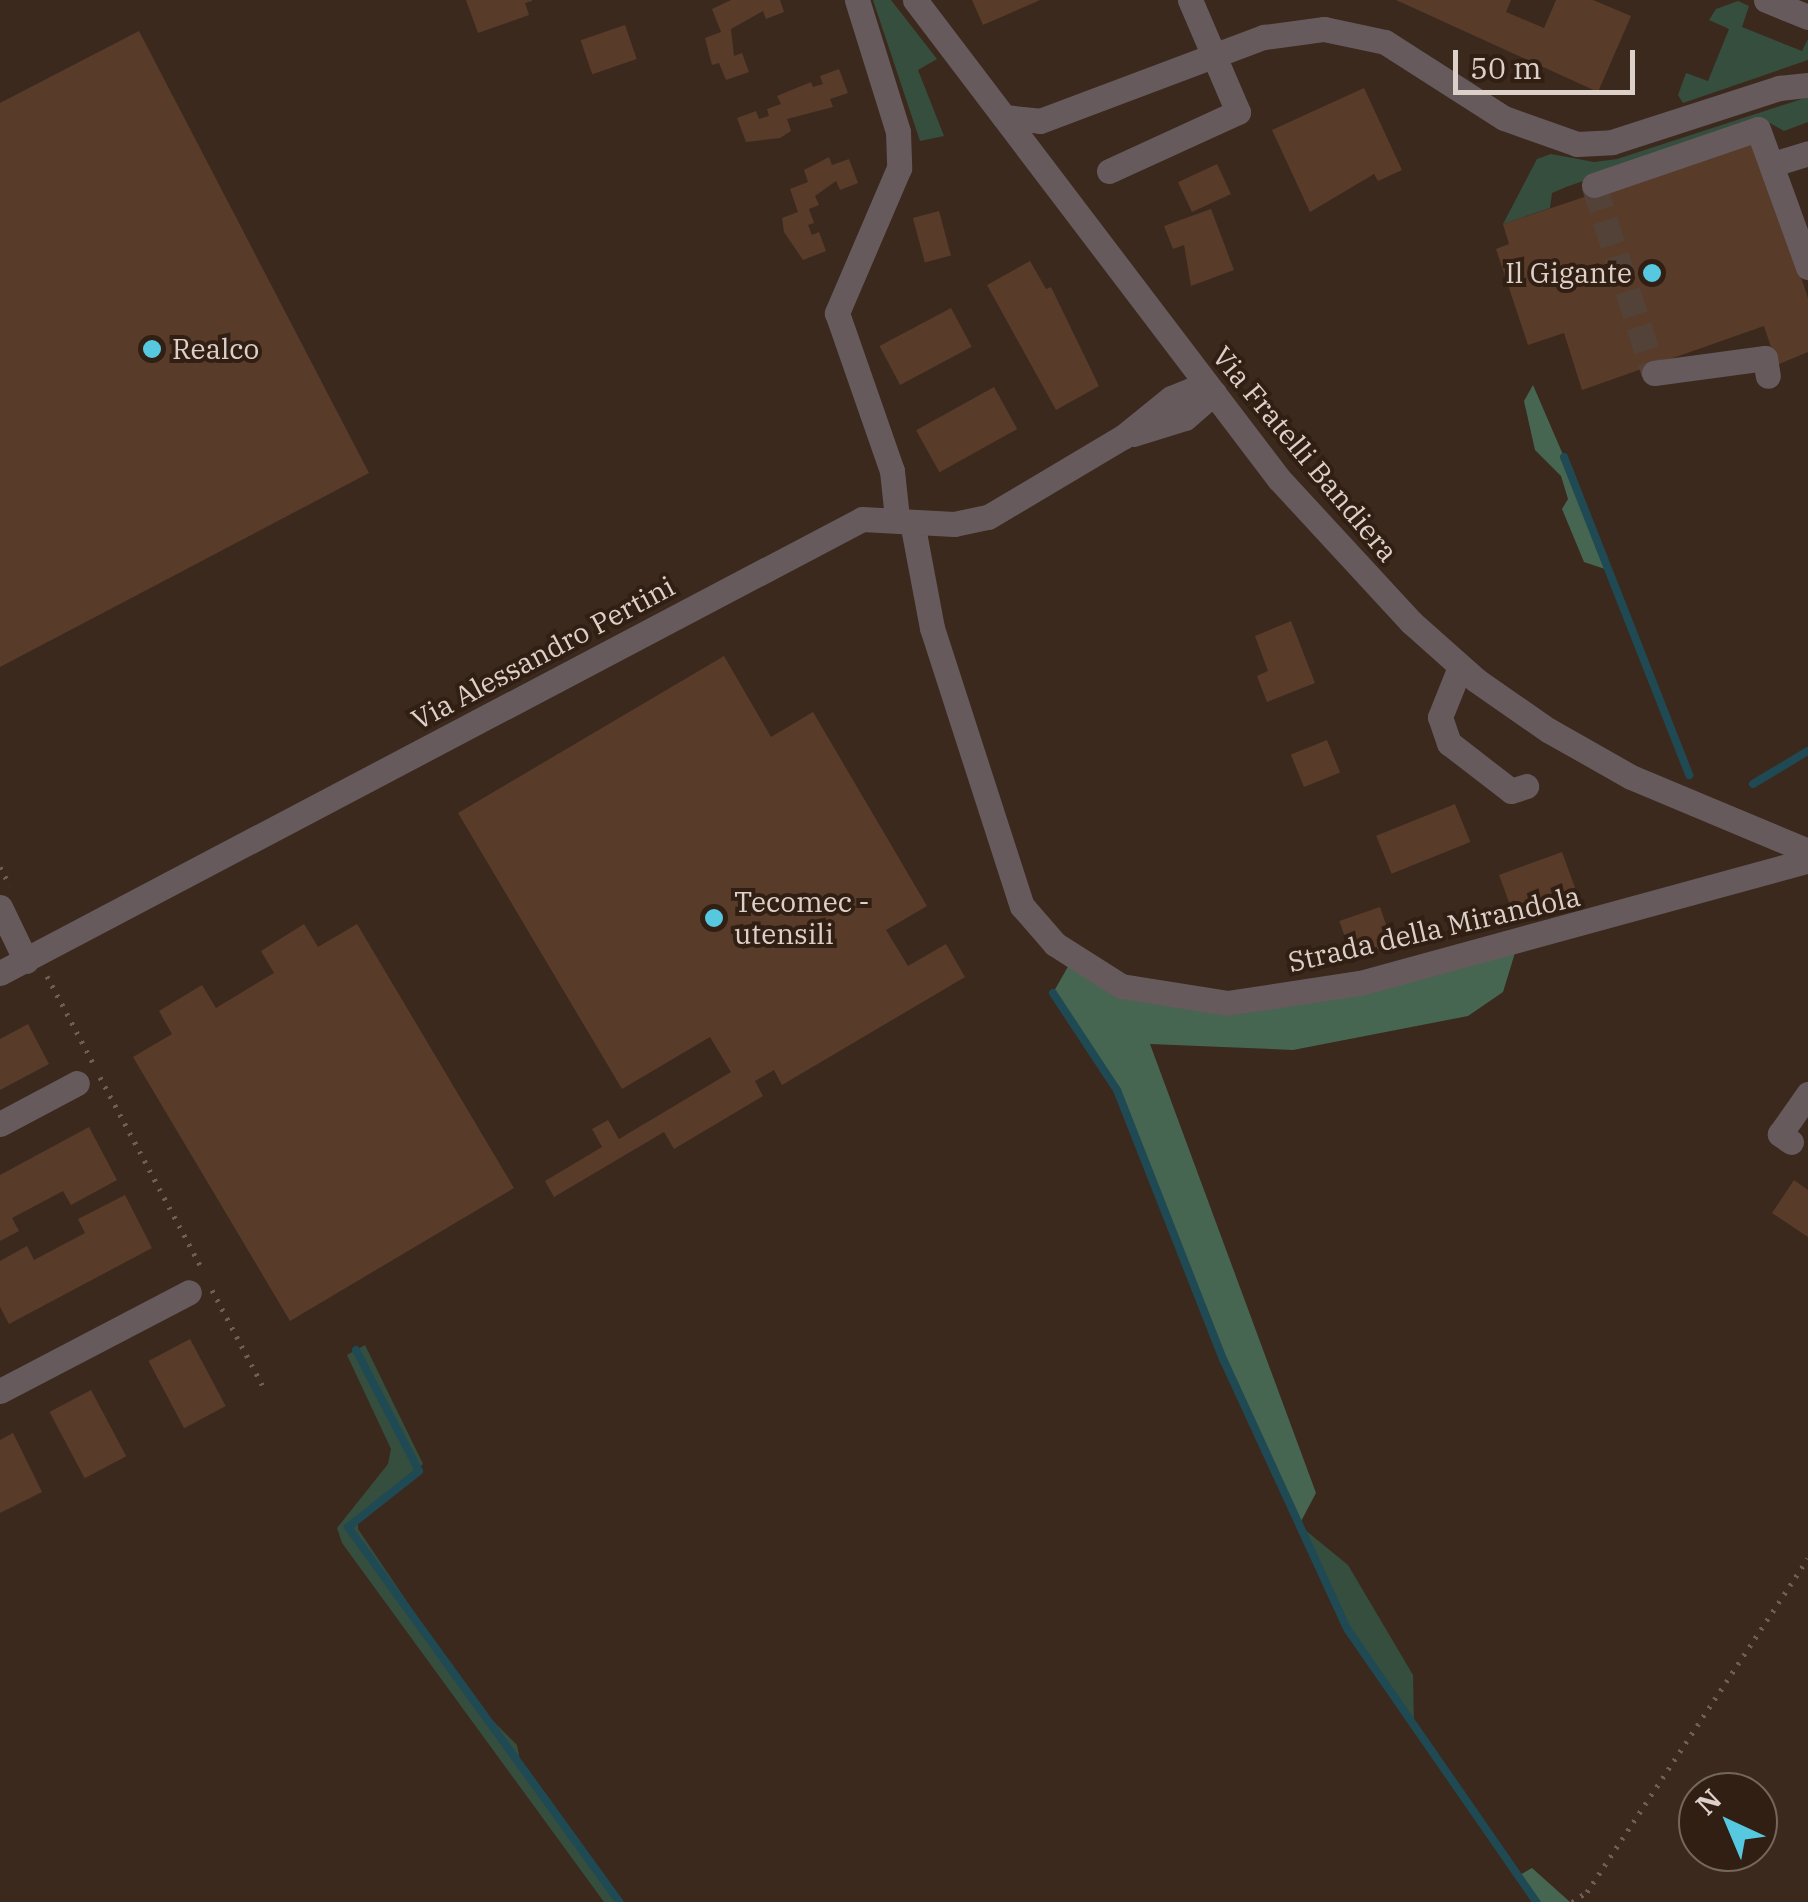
<!DOCTYPE html>
<html>
<head>
<meta charset="utf-8">
<style>
  body { margin:0 }
  #map { position:relative; width:1808px; height:1902px; overflow:hidden; background:#3b291e; font-family:"IBM Plex Serif",serif }
  div>[style] { position:absolute }
  [style*='--x'] { left:calc(var(--x)*1px); top:calc(var(--y)*1px); width:calc(var(--w)*1px); rotate:calc(var(--a)*1deg) }
  .green>* { inset:0; background:#354e3e }
  .forest>* { inset:0; background:#466651 }
  .stream>* { height:8px; margin:-4px; padding:0 4px; transform-origin:4px; border-radius:4px; background:#1f4a54 }
  .building>* { inset:0; background:#583b29; transform-origin:0 0 }
  .minor-tunnel>* { height:25px; margin-top:-12.5px; transform-origin:0; background:repeating-linear-gradient(90deg,#534238 0 25px,transparent 0 37px) }
  .path>* { height:5px; margin-top:-2.5px; transform-origin:0; background:repeating-linear-gradient(90deg,#6e5e54 0 2.5px,transparent 0 10.5px) }
  .minor>* { height:25px; margin:-12.5px; padding:0 12.5px; transform-origin:12.5px; border-radius:12.5px; background:#665a5c }
  .dots>* { width:28px; height:28px; translate:-50% -50%; box-sizing:border-box; border:5px solid #311f14; border-radius:50% }
  span { translate:-50% -50%; white-space:nowrap; text-align:center; line-height:1.15; -webkit-text-stroke:8px #311f14; paint-order:stroke }
  .poi-label { font-size:28px; color:#dcd0c9 }
  .right { translate:-100% -50%; text-align:right }
  .left { translate:0 -50%; text-align:left }
  .street-label { font-size:28px; color:#dcd0c9 }
  .north { position:absolute; left:1678px; top:1772px; width:100px; height:100px; box-sizing:border-box; background:#311f14; border:2px solid #75665c; border-radius:50%; rotate:316deg; font-size:28px; font-weight:700; line-height:40px; text-align:center; color:#dcd0c9 }
  .north::after { content:''; display:block; margin:auto; width:35px; height:45px; background:#56c9e0; clip-path:polygon(50% 0,100% 100%,50% 72%,0 100%) }
  .scale { position:absolute; left:1453px; top:50px; width:182px; height:45px; box-sizing:border-box; border:5px solid #dcd0c9; border-top:0; padding-left:12px; font-size:30px; line-height:35px; white-space:nowrap; color:#dcd0c9; -webkit-text-stroke:8px #311f14; paint-order:stroke }
</style>
</head>
<body>
<div id="map">
  <div class="green">
    <div style="clip-path:polygon(873px 0,891px 0,937px 59px,918px 70px,944px 136px,920px 141px)"></div>
    <div style="clip-path:polygon(1738px 1px,1749px 6px,1742px 27px,1802px 51px,1808px 39px,1808px 60px,1683px 103px,1678px 95px,1686px 73px,1708px 81px,1729px 29px,1709px 20px,1716px 9px)"></div>
    <div style="clip-path:polygon(1808px 97px,1808px 122px,1784px 131px,1761px 118px,1566px 187px,1552px 193px,1550px 208px,1503px 224px,1537px 159px,1551px 154px,1594px 162px,1617px 159px)"></div>
    <div style="clip-path:polygon(365px 1345px,423px 1464px,358px 1519px,358px 1529px,476px 1704px,517px 1745px,521px 1766px,615px 1902px,604px 1902px,342px 1543px,337px 1528px,388px 1464px,391px 1449px,347px 1355px)"></div>
    <div style="clip-path:polygon(1299px 1525px,1348px 1565px,1413px 1675px,1414px 1727px,1348px 1630px)"></div>
  </div>
  <div class="forest">
    <div style="clip-path:polygon(1533px 385px,1564px 457px,1605px 569px,1584px 562px,1562px 509px,1568px 499px,1561px 476px,1535px 450px,1524px 401px)"></div>
    <div style="clip-path:polygon(1518px 943px,1503px 992px,1468px 1016px,1293px 1050px,1150px 1044px,1316px 1493px,1299px 1525px,1224px 1361px,1117px 1090px,1053px 993px,1074px 956px,1121px 986px,1227px 1003px)"></div>
    <div style="clip-path:polygon(1532px 1868px,1570px 1902px,1536px 1902px,1518px 1876px)"></div>
  </div>
  <div class="stream">
    <div style="--x:1564;--y:457;--w:342;--a:68.5"></div>
    <div style="--x:1753;--y:784;--w:64;--a:-31"></div>
    <div style="--x:1053;--y:993;--w:116;--a:56.6"></div>
    <div style="--x:1117;--y:1090;--w:291;--a:68.5"></div>
    <div style="--x:1224;--y:1361;--w:296;--a:65.3"></div>
    <div style="--x:1348;--y:1630;--w:331;--a:55.3"></div>
    <div style="--x:356;--y:1350;--w:136;--a:62.5"></div>
    <div style="--x:419;--y:1471;--w:90;--a:141.7"></div>
    <div style="--x:348;--y:1527;--w:463;--a:54.1"></div>
  </div>
  <div class="building">
    <div style="clip-path:polygon(466px 0,532px 0,532px 1px,525px 3px,529px 15px,478px 33px)"></div>
    <div style="clip-path:polygon(731px 0,780px 0,784px 12px,766px 19px,763px 11px,731px 29px,734px 56px,742px 53px,749px 72px,726px 80px,719px 63px,712px 65px,705px 38px,721px 32px,712px 9px)"></div>
    <div style="clip-path:polygon(972px 0,1040px 0,983px 25px)"></div>
    <div style="clip-path:polygon(1396px 0,1511px 0,1506px 12px,1544px 28px,1556px 0,1593px 0,1631px 16px,1598px 92px)"></div>
    <div style="left:625px;top:25px;width:36px;height:47px;rotate:71deg"></div>
    <div style="clip-path:polygon(139px 31px,369px 473px,0 667px,0 103px)"></div>
    <div style="clip-path:polygon(839px 69px,848px 93px,830px 99px,833px 107px,787px 119px,791px 131px,780px 138px,746px 142px,737px 118px,756px 111px,759px 119px,769px 116px,767px 109px,781px 104px,777px 96px,811px 82px,813px 87px,823px 84px,820px 76px)"></div>
    <div style="clip-path:polygon(1364px 88px,1402px 170px,1378px 181px,1374px 174px,1310px 212px,1272px 130px)"></div>
    <div style="clip-path:polygon(1752px 133px,1808px 298px,1808px 352px,1777px 365px,1764px 326px,1582px 390px,1564px 333px,1528px 345px,1496px 249px,1509px 244px,1503px 224px,1717px 153px)"></div>
    <div style="clip-path:polygon(829px 157px,832px 165px,849px 159px,858px 183px,840px 190px,836px 181px,815px 196px,819px 205px,809px 209px,814px 223px,808px 225px,812px 235px,819px 232px,826px 251px,803px 260px,784px 232px,782px 218px,798px 212px,790px 189px,808px 182px,804px 170px)"></div>
    <div style="left:1217px;top:164px;width:33px;height:43px;rotate:65deg"></div>
    <div style="clip-path:polygon(1211px 209px,1234px 270px,1191px 286px,1184px 245px,1173px 249px,1164px 226px)"></div>
    <div style="left:939px;top:211px;width:46px;height:27px;rotate:75deg"></div>
    <div style="clip-path:polygon(1030px 261px,1046px 289px,1051px 287px,1099px 386px,1056px 410px,987px 285px)"></div>
    <div style="left:951px;top:308px;width:44px;height:81px;rotate:62deg"></div>
    <div style="left:994px;top:387px;width:48px;height:89px;rotate:61deg"></div>
    <div style="clip-path:polygon(1291px 621px,1315px 683px,1267px 702px,1257px 676px,1268px 671px,1255px 636px)"></div>
    <div style="clip-path:polygon(724px 656px,771px 737px,813px 712px,927px 906px,886px 930px,908px 966px,946px 944px,965px 977px,782px 1085px,774px 1070px,755px 1081px,763px 1096px,674px 1149px,664px 1132px,554px 1197px,545px 1181px,602px 1147px,592px 1129px,608px 1120px,619px 1139px,731px 1072px,710px 1037px,622px 1089px,458px 813px)"></div>
    <div style="left:1327px;top:740px;width:35px;height:39px;rotate:68deg"></div>
    <div style="left:1455px;top:804px;width:41px;height:85px;rotate:68deg"></div>
    <div style="left:1562px;top:852px;width:38px;height:67px;rotate:70deg"></div>
    <div style="left:1380px;top:907px;width:39px;height:43px;rotate:71deg"></div>
    <div style="clip-path:polygon(304px 924px,318px 947px,357px 924px,514px 1188px,290px 1321px,133px 1057px,172px 1034px,159px 1011px,202px 985px,216px 1008px,274px 973px,261px 951px)"></div>
    <div style="clip-path:polygon(28px 1024px,49px 1064px,0 1090px,0 1039px)"></div>
    <div style="clip-path:polygon(89px 1127px,117px 1180px,71px 1205px,63px 1191px,12px 1218px,19px 1231px,0 1241px,0 1175px)"></div>
    <div style="clip-path:polygon(1794px 1180px,1808px 1190px,1808px 1237px,1772px 1213px)"></div>
    <div style="clip-path:polygon(125px 1195px,152px 1248px,9px 1324px,0 1307px,0 1261px,27px 1246px,34px 1260px,85px 1233px,78px 1219px)"></div>
    <div style="left:190px;top:1339px;width:76px;height:47px;rotate:62deg"></div>
    <div style="left:91px;top:1390px;width:75px;height:47px;rotate:62deg"></div>
    <div style="clip-path:polygon(13px 1433px,42px 1492px,0 1513px,0 1440px)"></div>
  </div>
  <div class="minor-tunnel">
    <div style="--x:1594;--y:185;--w:197;--a:72.3"></div>
  </div>
  <div class="path">
    <div style="--x:0;--y:867;--w:21;--a:62"></div>
    <div style="--x:47;--y:976;--w:98;--a:62.1"></div>
    <div style="--x:100;--y:1077;--w:220;--a:62"></div>
    <div style="--x:212;--y:1290;--w:113;--a:62.1"></div>
    <div style="--x:1572;--y:1902;--w:18;--a:-34"></div>
    <div style="--x:1587;--y:1892;--w:400;--a:-56.5"></div>
  </div>
  <div class="minor">
    <div style="--x:857;--y:0;--w:138;--a:72.7"></div>
    <div style="--x:898;--y:132;--w:36;--a:88"></div>
    <div style="--x:899;--y:168;--w:158;--a:113.2"></div>
    <div style="--x:837;--y:313;--w:167;--a:70.8"></div>
    <div style="--x:892;--y:471;--w:47;--a:83.9"></div>
    <div style="--x:915;--y:0;--w:602;--a:52.77"></div>
    <div style="--x:1279;--y:479;--w:195;--a:47.3"></div>
    <div style="--x:1411;--y:622;--w:87;--a:41.7"></div>
    <div style="--x:1476;--y:680;--w:88;--a:34.8"></div>
    <div style="--x:1548;--y:730;--w:95;--a:29.5"></div>
    <div style="--x:1631;--y:777;--w:192;--a:22.7"></div>
    <div style="--x:1766;--y:0;--w:45;--a:22"></div>
    <div style="--x:1004;--y:117;--w:36;--a:6"></div>
    <div style="--x:1040;--y:121;--w:239;--a:-20.6"></div>
    <div style="--x:1264;--y:37;--w:61;--a:-7.6"></div>
    <div style="--x:1324;--y:29;--w:62;--a:12"></div>
    <div style="--x:1385;--y:42;--w:141;--a:32.6"></div>
    <div style="--x:1504;--y:118;--w:77;--a:19.6"></div>
    <div style="--x:1577;--y:144;--w:35;--a:-3"></div>
    <div style="--x:1612;--y:142;--w:176;--a:-17.9"></div>
    <div style="--x:1779;--y:88;--w:29;--a:-6"></div>
    <div style="--x:1773;--y:164;--w:37;--a:-17"></div>
    <div style="--x:1109;--y:171;--w:142;--a:-24.6"></div>
    <div style="--x:1238;--y:112;--w:122;--a:-113.2"></div>
    <div style="--x:1594;--y:185;--w:173;--a:-18.9"></div>
    <div style="--x:1758;--y:129;--w:147;--a:70.1"></div>
    <div style="--x:1654;--y:373;--w:112;--a:-7.7"></div>
    <div style="--x:1765;--y:358;--w:18;--a:81"></div>
    <div style="--x:1133;--y:434;--w:54;--a:-17.1"></div>
    <div style="--x:1185;--y:418;--w:38;--a:-41"></div>
    <div style="--x:912;--y:522;--w:108;--a:79.3"></div>
    <div style="--x:932;--y:628;--w:292;--a:72.1"></div>
    <div style="--x:1022;--y:906;--w:50;--a:49"></div>
    <div style="--x:1055;--y:944;--w:78;--a:32.5"></div>
    <div style="--x:1121;--y:986;--w:107;--a:9.1"></div>
    <div style="--x:1227;--y:1003;--w:134;--a:-8.6"></div>
    <div style="--x:1360;--y:983;--w:459;--a:-15.3"></div>
    <div style="--x:1460;--y:667;--w:54;--a:111.8"></div>
    <div style="--x:1440;--y:717;--w:28;--a:71"></div>
    <div style="--x:1449;--y:743;--w:78;--a:37.7"></div>
    <div style="--x:1511;--y:791;--w:16;--a:-18"></div>
    <div style="--x:0;--y:907;--w:60;--a:64.3"></div>
    <div style="--x:0;--y:973;--w:974;--a:-27.77"></div>
    <div style="--x:862;--y:519;--w:92;--a:3.1"></div>
    <div style="--x:954;--y:524;--w:35;--a:-12"></div>
    <div style="--x:988;--y:517;--w:157;--a:-30.7"></div>
    <div style="--x:1123;--y:437;--w:62;--a:-39.1"></div>
    <div style="--x:1171;--y:398;--w:22;--a:-22"></div>
    <div style="--x:1191;--y:390;--w:23;--a:7"></div>
    <div style="--x:0;--y:1124;--w:87;--a:-28"></div>
    <div style="--x:1791;--y:1142;--w:14;--a:-144"></div>
    <div style="--x:1780;--y:1134;--w:49;--a:-55"></div>
    <div style="--x:0;--y:1391;--w:213;--a:-27.6"></div>
  </div>
  <div class="dots">
    <div style="left:1652px;top:273px;background:#56c9e0"></div>
    <div style="left:152px;top:349px;background:#56c9e0"></div>
    <div style="left:714px;top:918px;background:#56c9e0"></div>
  </div>
  <div class="poi-label">
    <span class="right" style="left:1632px;top:273px">Il Gigante</span>
    <span class="left" style="left:172px;top:349px">Realco</span>
    <span class="left" style="left:734px;top:918px">Tecomec -<br>utensili</span>
  </div>
  <div class="street-label">
    <span style="left:1305px;top:454px;rotate:50deg">Via Fratelli Bandiera</span>
    <span style="left:543px;top:653px;rotate:-28deg">Via Alessandro Pertini</span>
    <span style="left:1434px;top:929px;rotate:-13deg">Strada della Mirandola</span>
  </div>
  <div class="north">N</div>
  <div class="scale">50 m</div>
</div>
</body>
</html>
